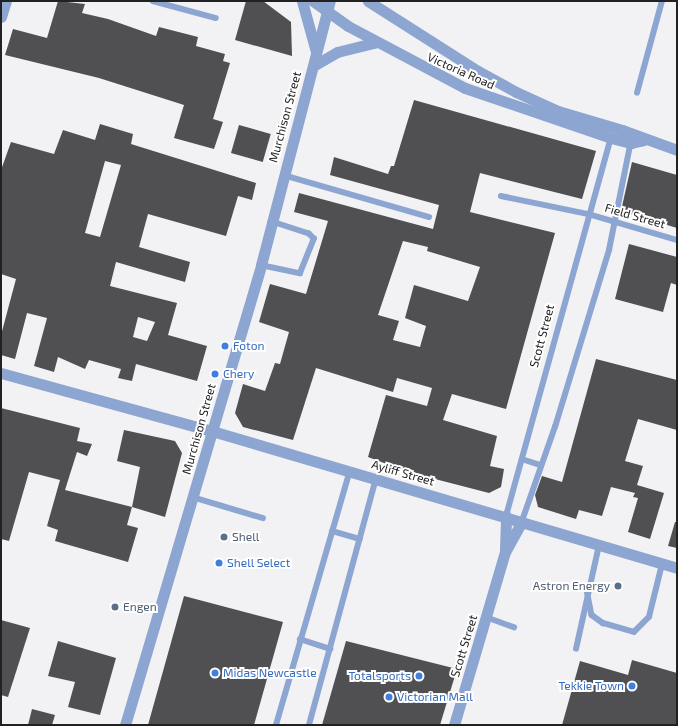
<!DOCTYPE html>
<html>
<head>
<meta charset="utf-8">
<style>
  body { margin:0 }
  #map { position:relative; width:678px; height:726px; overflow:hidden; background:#f2f2f5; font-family:"Exo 2",sans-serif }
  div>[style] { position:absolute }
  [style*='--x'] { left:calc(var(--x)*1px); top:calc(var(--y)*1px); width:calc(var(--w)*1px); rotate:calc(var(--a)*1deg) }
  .building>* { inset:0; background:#505052; transform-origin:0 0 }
  .lane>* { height:5.5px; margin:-2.75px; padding:0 2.75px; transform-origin:2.75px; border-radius:2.75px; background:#8da5d1 }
  .street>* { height:11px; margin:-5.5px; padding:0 5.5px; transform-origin:5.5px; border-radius:5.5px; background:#8da5d1 }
  .dots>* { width:11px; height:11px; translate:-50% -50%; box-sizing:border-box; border:2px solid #fff; border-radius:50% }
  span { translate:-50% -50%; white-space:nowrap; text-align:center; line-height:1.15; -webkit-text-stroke:4px #fff; paint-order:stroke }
  .street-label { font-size:12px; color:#212121 }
  .shop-label { font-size:12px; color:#366cbe }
  .left { translate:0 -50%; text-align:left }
  .right { translate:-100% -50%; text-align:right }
  .service-label { font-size:12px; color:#4e5e75 }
  .frame { position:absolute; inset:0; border:2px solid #212121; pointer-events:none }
</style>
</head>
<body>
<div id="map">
  <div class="building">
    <div style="clip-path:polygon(58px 1px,85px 4px,82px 13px,108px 19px,156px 36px,159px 27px,198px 37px,196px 46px,225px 54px,223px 61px,230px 63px,213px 119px,223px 122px,214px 149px,174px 138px,184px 105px,99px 78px,5px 55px,13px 29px,47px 38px)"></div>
    <div style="clip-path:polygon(246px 1px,263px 1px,291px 22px,292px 56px,235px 40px)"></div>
    <div style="clip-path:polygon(evenodd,414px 100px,596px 151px,582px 199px,480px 173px,470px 212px,555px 233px,506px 409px,452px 394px,443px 420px,497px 436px,490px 466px,504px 469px,501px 487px,489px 493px,408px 472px,368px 457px,386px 395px,427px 406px,432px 388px,397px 378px,393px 392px,316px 368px,293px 440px,243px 427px,235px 413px,243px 384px,265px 391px,275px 363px,280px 364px,289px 332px,259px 322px,270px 284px,306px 294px,328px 221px,294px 212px,299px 193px,433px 229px,439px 205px,330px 175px,334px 157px,388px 174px,391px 166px,394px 166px,414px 100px,403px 241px,428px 247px,427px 251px,480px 267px,468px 301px,414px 285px,405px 318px,426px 326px,420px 347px,393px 340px,399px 321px,378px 315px,403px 241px)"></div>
    <div style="clip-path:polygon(evenodd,100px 124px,133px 134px,131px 144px,256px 183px,252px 200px,238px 196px,226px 236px,148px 214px,139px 247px,190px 262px,185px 282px,116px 262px,110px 286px,177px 303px,168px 335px,207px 346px,197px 381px,136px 364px,132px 381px,118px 378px,121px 369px,89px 360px,85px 369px,58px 357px,54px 372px,34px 366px,47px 318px,27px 313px,15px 359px,1px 355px,1px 335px,16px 279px,1px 274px,1px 170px,11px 142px,54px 154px,63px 130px,95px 140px,100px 124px,105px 161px,121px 165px,100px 237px,85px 233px,105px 161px,100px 124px,138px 317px,155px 322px,147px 341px,133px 337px,138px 317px)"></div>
    <div style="left:239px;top:125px;width:33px;height:29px;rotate:16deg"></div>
    <div style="clip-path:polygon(632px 162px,677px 175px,677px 228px,621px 211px)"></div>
    <div style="clip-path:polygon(629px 244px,677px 257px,677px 285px,671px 283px,663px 312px,615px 299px)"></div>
    <div style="clip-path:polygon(596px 359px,677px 380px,677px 430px,638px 419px,625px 461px,643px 466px,637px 485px,664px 493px,650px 539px,628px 532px,638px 498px,633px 497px,635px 493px,611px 487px,602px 516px,579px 510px,576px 519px,538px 507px,535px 495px,542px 476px,562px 482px)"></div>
    <div style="clip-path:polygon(1px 408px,80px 428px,77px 441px,92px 444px,87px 456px,77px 452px,65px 490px,132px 507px,127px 525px,138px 528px,128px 562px,55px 541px,58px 530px,47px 526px,60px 480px,29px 472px,9px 541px,1px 539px)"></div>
    <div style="clip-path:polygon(124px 430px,175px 441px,182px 453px,165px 517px,132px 507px,140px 467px,117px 461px)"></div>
    <div style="clip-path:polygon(675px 522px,677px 522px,677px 548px,668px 546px)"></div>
    <div style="clip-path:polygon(184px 596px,283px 622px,254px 725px,148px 725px)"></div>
    <div style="clip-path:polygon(1px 620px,30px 628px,8px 697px,1px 695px)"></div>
    <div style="clip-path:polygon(58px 641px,116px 658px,100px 715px,68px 707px,75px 682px,48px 676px)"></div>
    <div style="clip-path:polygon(346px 641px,457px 669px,440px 725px,322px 725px)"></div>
    <div style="clip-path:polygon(632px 660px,677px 673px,677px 725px,562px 725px,580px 661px,628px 675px)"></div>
    <div style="clip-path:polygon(32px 709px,55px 715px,52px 725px,28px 725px)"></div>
  </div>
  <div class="lane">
    <div style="--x:153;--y:1;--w:65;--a:15.1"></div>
    <div style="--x:637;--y:93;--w:95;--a:-74.8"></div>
    <div style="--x:283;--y:175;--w:152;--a:16"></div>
    <div style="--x:501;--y:196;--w:89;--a:11.7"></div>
    <div style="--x:588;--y:214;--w:93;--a:16.3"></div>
    <div style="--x:261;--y:265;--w:40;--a:12"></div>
    <div style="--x:300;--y:273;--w:37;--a:-68"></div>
    <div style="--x:314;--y:239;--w:7;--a:-135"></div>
    <div style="--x:309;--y:234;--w:40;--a:-162"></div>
    <div style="--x:522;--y:459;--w:20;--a:18"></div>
    <div style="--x:192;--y:497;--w:74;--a:16.5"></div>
    <div style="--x:506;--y:516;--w:393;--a:-74.5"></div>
    <div style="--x:522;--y:521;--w:100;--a:-70.7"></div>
    <div style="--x:555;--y:427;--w:185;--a:-73"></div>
    <div style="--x:609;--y:250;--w:111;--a:-78.6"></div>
    <div style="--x:332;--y:531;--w:29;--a:16"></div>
    <div style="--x:587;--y:590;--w:25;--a:79"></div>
    <div style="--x:592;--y:615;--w:14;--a:36"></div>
    <div style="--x:603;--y:623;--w:32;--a:16"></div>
    <div style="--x:634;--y:632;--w:21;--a:-45"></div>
    <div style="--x:649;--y:617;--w:55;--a:-76.2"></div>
    <div style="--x:486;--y:617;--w:30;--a:20"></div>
    <div style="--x:300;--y:639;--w:32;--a:18"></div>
    <div style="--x:576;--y:649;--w:107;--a:-77.5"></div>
    <div style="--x:276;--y:725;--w:265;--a:-73.8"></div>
    <div style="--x:309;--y:725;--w:255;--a:-74.8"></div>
  </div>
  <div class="street">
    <div style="--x:302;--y:1;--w:53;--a:74.6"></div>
    <div style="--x:313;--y:1;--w:43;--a:35.5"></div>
    <div style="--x:348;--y:26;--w:132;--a:27.9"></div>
    <div style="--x:465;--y:88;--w:154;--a:18.9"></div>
    <div style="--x:611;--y:138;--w:21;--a:14"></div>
    <div style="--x:631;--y:143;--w:13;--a:-13"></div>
    <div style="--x:368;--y:1;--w:130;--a:32.5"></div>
    <div style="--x:478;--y:71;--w:43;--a:28.9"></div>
    <div style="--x:516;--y:92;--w:46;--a:24.3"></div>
    <div style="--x:558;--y:111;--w:67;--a:16.5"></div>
    <div style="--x:622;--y:130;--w:59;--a:20"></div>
    <div style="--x:1;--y:17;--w:17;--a:-73"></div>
    <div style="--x:313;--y:66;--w:28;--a:-30"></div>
    <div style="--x:337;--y:52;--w:41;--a:-14"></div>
    <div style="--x:1;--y:373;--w:219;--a:15.4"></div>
    <div style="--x:212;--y:431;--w:485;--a:16.4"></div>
    <div style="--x:505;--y:549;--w:33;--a:-88"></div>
    <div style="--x:125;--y:725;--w:480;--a:-73.5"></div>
    <div style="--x:261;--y:265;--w:273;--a:-75.4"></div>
    <div style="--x:454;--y:725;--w:180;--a:-73.6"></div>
    <div style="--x:505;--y:552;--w:35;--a:-61"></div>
  </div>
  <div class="dots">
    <div style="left:225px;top:346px;background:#3f7fe0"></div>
    <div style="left:215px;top:374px;background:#3f7fe0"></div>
    <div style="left:224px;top:537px;background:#5c6f8a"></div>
    <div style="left:219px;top:563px;background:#3f7fe0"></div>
    <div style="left:618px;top:586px;background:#5c6f8a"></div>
    <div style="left:115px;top:607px;background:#5c6f8a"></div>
    <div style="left:215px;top:673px;background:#3f7fe0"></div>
    <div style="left:419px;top:676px;background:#3f7fe0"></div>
    <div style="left:632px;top:686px;background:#3f7fe0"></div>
    <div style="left:389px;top:697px;background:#3f7fe0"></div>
  </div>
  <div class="street-label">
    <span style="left:461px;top:71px;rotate:24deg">Victoria Road</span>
    <span style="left:285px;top:117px;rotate:-75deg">Murchison Street</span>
    <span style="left:635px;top:216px;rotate:16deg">Field Street</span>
    <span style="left:542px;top:336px;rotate:-75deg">Scott Street</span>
    <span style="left:199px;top:429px;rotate:-74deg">Murchison Street</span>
    <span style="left:403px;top:473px;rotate:16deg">Ayliff Street</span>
    <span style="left:464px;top:646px;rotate:-73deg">Scott Street</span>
  </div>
  <div class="shop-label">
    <span class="left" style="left:233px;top:346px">Foton</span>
    <span class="left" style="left:223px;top:374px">Chery</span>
    <span class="left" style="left:227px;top:563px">Shell Select</span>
    <span class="left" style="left:223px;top:673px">Midas Newcastle</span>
    <span class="right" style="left:411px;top:676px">Totalsports</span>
    <span class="right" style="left:624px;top:686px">Tekkie Town</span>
    <span class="left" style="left:397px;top:697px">Victorian Mall</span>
  </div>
  <div class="service-label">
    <span class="left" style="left:232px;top:537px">Shell</span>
    <span class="right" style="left:610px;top:586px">Astron Energy</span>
    <span class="left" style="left:123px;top:607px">Engen</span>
  </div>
  <div class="frame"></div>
</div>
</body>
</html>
